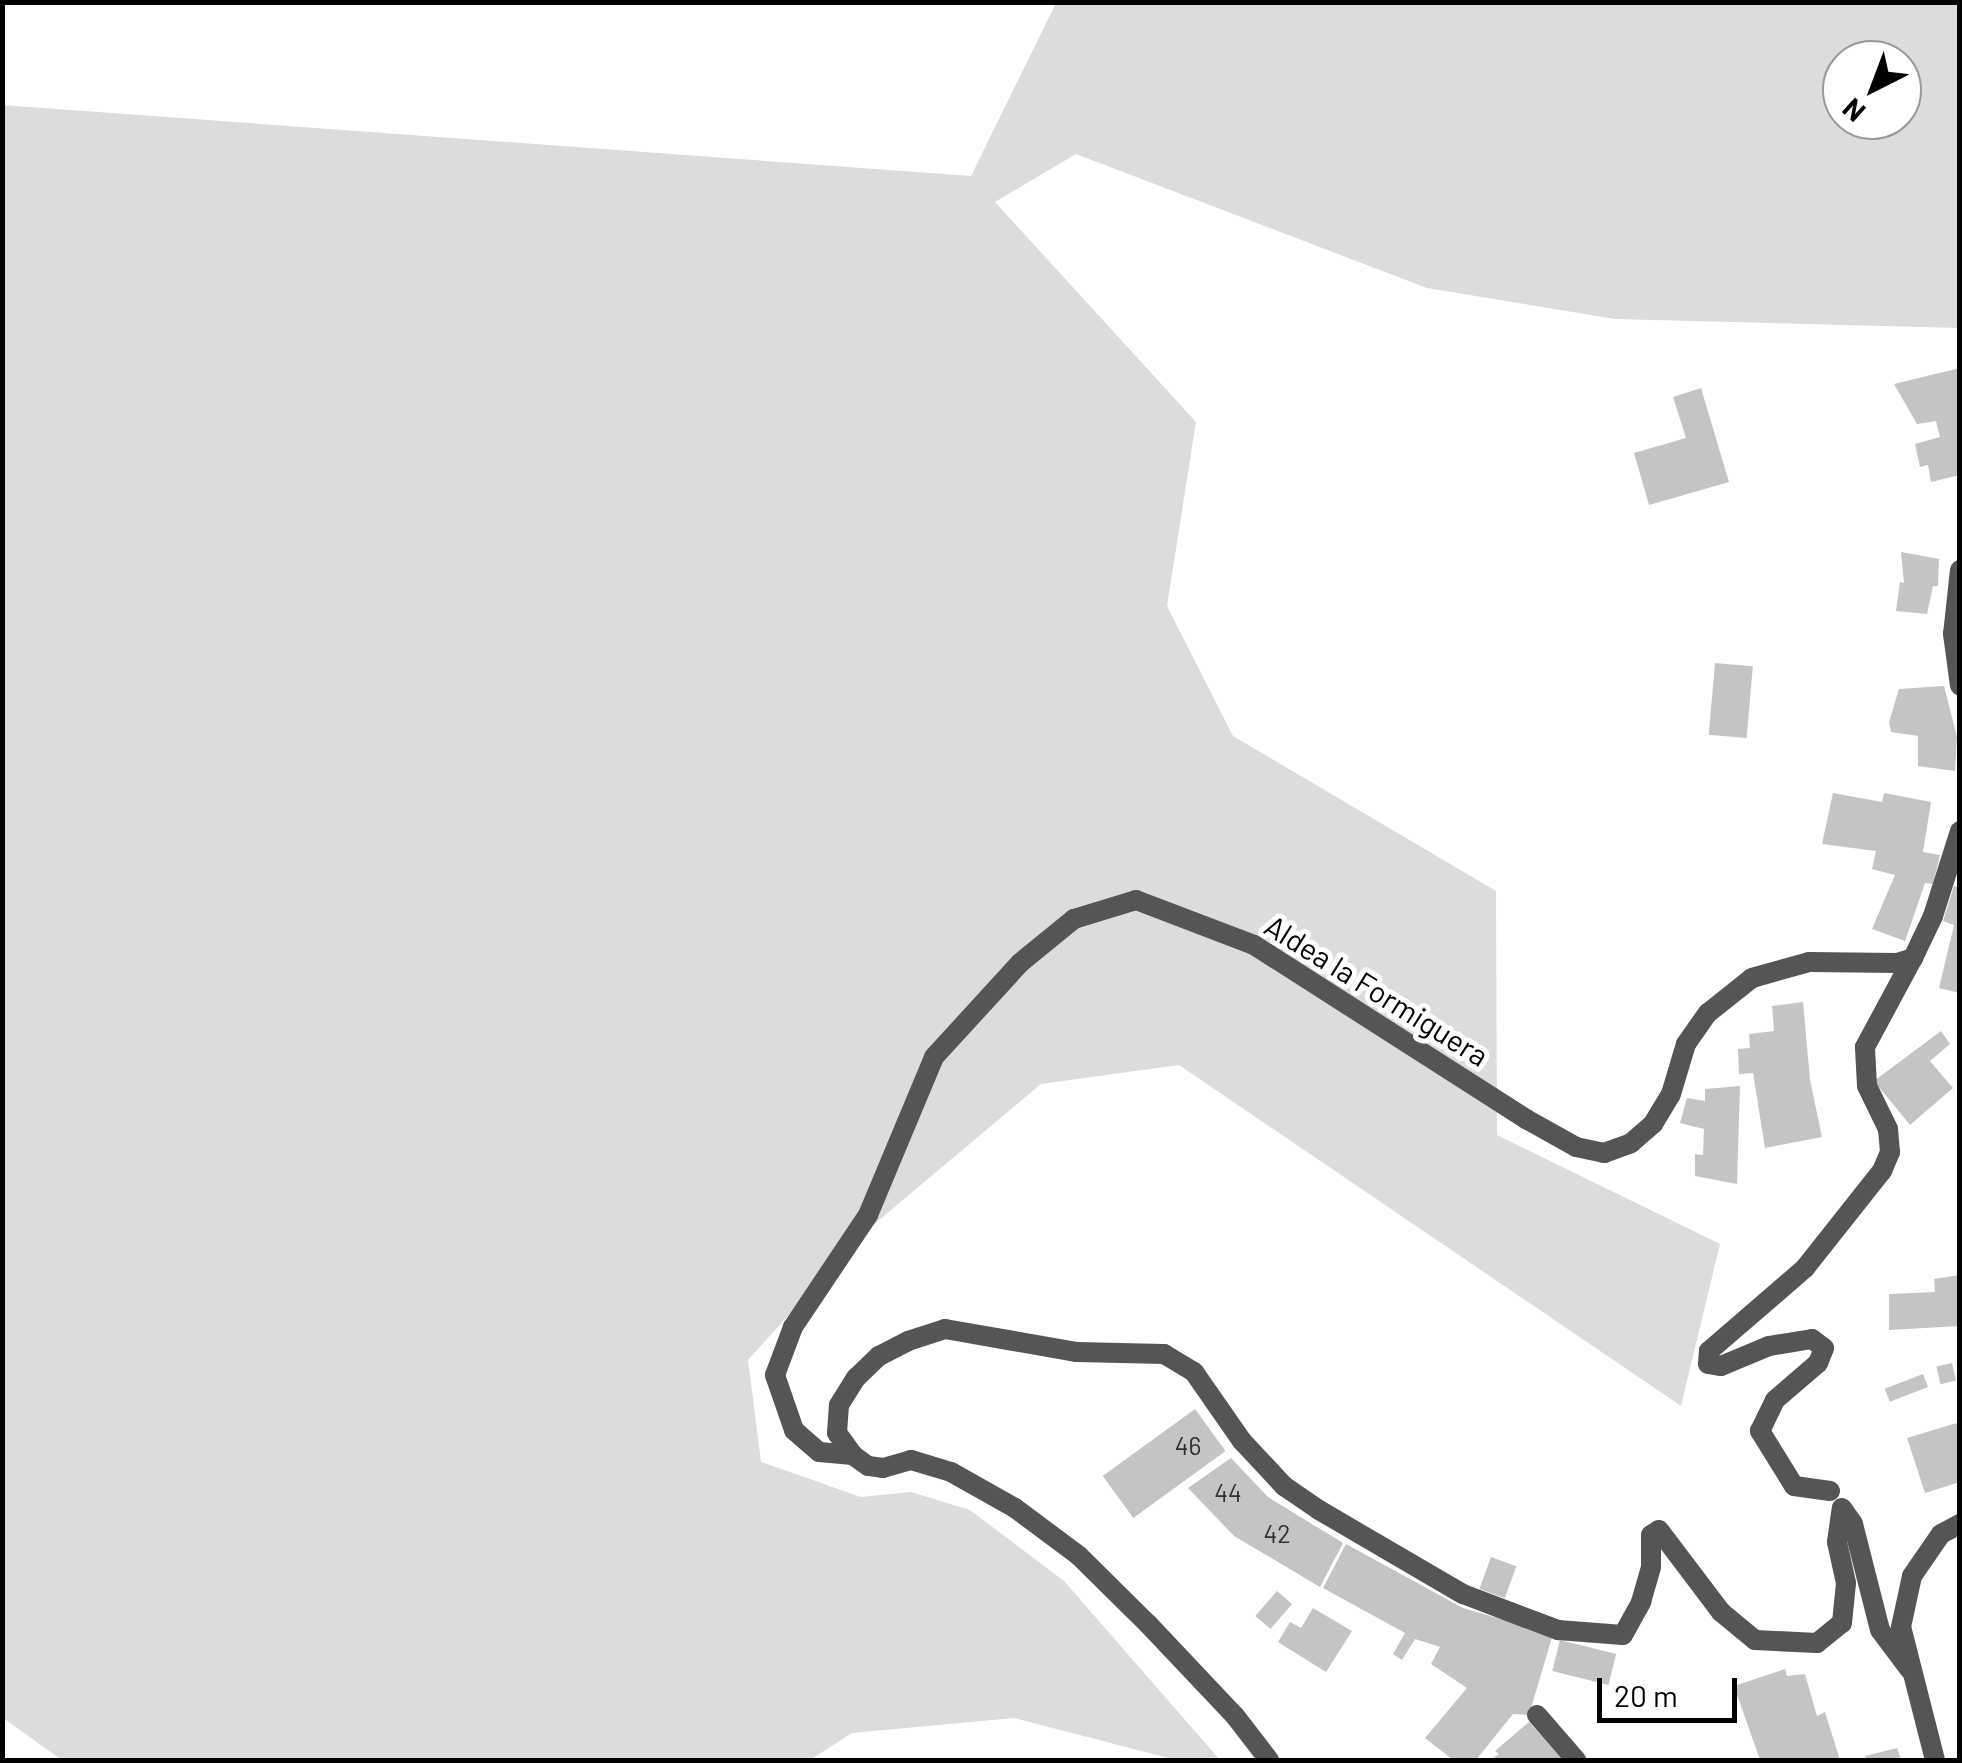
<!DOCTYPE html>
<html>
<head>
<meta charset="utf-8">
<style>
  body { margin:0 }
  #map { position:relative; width:1962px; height:1763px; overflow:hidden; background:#fff; font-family:Barlow,sans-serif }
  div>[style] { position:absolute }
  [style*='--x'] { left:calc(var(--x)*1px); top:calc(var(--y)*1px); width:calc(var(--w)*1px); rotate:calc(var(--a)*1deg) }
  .green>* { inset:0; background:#dcdcdc }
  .building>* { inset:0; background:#c4c4c4; transform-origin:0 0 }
  .lane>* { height:20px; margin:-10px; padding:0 10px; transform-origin:10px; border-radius:10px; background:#555 }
  .street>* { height:20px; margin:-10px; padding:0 10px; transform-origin:10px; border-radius:10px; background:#555 }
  span { translate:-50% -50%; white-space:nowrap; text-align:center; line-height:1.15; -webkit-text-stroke:10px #fff; paint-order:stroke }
  .number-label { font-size:25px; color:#313131 }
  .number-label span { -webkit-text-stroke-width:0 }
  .street-label { font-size:30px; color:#000 }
  .frame { position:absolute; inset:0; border:5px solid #000; pointer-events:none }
  .north { position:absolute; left:1822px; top:40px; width:100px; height:100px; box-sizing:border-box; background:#fff; border:2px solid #999; border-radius:50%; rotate:222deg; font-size:28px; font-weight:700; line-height:40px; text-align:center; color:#000 }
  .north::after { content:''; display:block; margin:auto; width:35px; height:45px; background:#000; clip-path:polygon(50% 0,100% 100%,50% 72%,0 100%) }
  .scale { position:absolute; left:1597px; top:1678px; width:140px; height:45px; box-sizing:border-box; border:5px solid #000; border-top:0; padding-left:12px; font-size:30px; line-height:35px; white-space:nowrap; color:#000; -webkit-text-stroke:8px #fff; paint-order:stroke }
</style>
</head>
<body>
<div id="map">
  <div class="green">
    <div style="clip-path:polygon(evenodd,1056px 3px,1959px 3px,1959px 328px,1615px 319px,1427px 288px,1076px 154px,995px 202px,1196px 422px,1167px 606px,1233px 736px,1496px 891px,1497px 1135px,1720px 1244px,1681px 1406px,1179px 1065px,1041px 1084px,860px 1236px,748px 1360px,761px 1462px,861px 1497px,911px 1492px,970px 1510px,1064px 1581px,1220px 1760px,1176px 1760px,1014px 1718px,852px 1733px,810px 1760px,62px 1760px,3px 1718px,2px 105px,971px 176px,1056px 3px,1842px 60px,1902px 60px,1902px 120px,1842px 120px,1842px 60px)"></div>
  </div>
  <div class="building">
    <div style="clip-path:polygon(1960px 368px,1960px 475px,1931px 482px,1928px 465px,1920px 467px,1915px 444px,1940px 437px,1936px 421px,1917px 424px,1894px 384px)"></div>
    <div style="clip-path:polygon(1701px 388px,1729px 482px,1649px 505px,1634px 453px,1686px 438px,1673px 397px)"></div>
    <div style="clip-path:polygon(1901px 552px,1939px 559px,1938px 586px,1933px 586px,1927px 614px,1896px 611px,1900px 582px,1904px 583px)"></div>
    <div style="left:1715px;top:663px;width:38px;height:72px;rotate:5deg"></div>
    <div style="clip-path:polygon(1944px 686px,1957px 737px,1955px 771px,1918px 766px,1918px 736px,1891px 732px,1889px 722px,1899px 689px)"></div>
    <div style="clip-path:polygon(1833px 793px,1882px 802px,1884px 793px,1931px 802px,1923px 852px,1940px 855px,1933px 884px,1925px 883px,1905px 941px,1872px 929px,1895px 875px,1872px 869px,1876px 851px,1822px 844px)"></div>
    <div style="clip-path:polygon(1954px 886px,1960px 887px,1960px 993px,1939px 988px,1954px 925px,1943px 921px)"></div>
    <div style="clip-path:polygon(1803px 1002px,1810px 1080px,1822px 1137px,1765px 1148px,1753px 1073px,1739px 1074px,1738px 1049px,1750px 1048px,1749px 1034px,1774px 1031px,1772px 1006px)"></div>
    <div style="clip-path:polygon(1941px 1031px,1950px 1044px,1930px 1061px,1953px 1088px,1910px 1125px,1874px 1081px)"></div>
    <div style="clip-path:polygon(1740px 1086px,1737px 1184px,1695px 1176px,1695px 1154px,1703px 1155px,1704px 1129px,1680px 1123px,1687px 1098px,1705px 1101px,1705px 1089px)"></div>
    <div style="clip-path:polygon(1960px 1275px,1960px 1326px,1889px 1330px,1889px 1294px,1935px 1292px,1934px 1279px)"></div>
    <div style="left:1952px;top:1363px;width:18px;height:16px;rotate:77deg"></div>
    <div style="left:1923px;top:1374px;width:14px;height:41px;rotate:69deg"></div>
    <div style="left:1195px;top:1409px;width:52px;height:114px;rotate:54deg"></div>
    <div style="clip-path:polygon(1960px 1422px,1960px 1482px,1925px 1493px,1907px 1438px)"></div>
    <div style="clip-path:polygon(1231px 1458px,1268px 1497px,1343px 1543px,1320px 1587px,1234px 1536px,1188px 1488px)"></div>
    <div style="clip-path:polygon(1346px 1544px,1463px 1608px,1553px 1634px,1529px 1715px,1513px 1714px,1476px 1760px,1453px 1760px,1425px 1738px,1467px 1688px,1431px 1664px,1440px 1647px,1415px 1639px,1402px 1660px,1393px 1654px,1405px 1633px,1323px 1588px)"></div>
    <div style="left:1491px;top:1557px;width:27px;height:34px;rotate:20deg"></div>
    <div style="left:1277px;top:1591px;width:20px;height:33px;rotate:41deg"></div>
    <div style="clip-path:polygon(1313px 1608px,1352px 1631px,1326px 1672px,1278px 1642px,1290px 1622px,1301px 1628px)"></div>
    <div style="left:1560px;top:1640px;width:58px;height:32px;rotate:14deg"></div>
    <div style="clip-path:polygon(1785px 1669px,1787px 1676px,1805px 1674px,1817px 1716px,1825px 1712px,1840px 1760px,1760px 1760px,1734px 1686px)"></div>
    <div style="clip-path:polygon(1529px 1722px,1563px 1760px,1490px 1760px,1499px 1754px,1495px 1751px)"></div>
    <div style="clip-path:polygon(1897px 1748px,1901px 1760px,1866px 1760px,1865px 1756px)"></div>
  </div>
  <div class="lane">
    <div style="--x:1960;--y:570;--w:64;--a:96.2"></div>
    <div style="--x:1953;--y:634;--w:52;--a:82.3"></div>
    <div style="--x:853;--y:1455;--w:34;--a:-175"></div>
    <div style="--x:819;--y:1452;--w:33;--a:-139"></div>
    <div style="--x:794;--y:1430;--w:58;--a:-109.1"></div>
    <div style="--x:775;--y:1375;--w:51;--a:-69.4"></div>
    <div style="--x:793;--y:1327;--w:135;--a:-56.2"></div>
    <div style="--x:868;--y:1215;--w:171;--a:-67.3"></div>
    <div style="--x:934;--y:1057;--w:127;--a:-47.5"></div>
    <div style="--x:1020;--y:963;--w:70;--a:-39.2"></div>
    <div style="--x:1074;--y:919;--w:65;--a:-17"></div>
    <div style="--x:1136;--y:900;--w:126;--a:20.9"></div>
    <div style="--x:1254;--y:945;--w:323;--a:32.6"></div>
    <div style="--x:1526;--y:1119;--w:57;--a:29.2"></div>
    <div style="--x:1576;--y:1147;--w:29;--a:12"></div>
    <div style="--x:1604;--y:1153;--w:29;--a:-20"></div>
    <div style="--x:1631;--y:1143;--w:29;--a:-41"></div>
    <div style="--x:1653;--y:1124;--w:35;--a:-59"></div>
    <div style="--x:1671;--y:1094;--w:52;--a:-73.3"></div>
    <div style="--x:1686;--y:1044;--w:38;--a:-55"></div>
    <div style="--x:1708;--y:1013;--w:56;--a:-38.5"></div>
    <div style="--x:1752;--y:978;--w:59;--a:-15.7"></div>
    <div style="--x:1809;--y:962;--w:88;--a:0.7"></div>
    <div style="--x:1897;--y:963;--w:17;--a:-17"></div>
    <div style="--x:1913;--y:958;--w:47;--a:-64.5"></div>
    <div style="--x:1933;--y:916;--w:89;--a:-72.4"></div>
    <div style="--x:1830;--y:1491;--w:36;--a:-172"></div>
    <div style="--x:1794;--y:1486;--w:65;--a:-121.7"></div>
    <div style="--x:1760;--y:1431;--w:34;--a:-64"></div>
    <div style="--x:1775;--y:1400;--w:57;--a:-40.7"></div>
    <div style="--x:1818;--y:1363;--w:16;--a:-68"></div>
    <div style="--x:1824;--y:1348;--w:15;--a:-143"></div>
    <div style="--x:1812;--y:1339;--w:44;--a:170.8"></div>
    <div style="--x:1769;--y:1346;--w:52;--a:157.4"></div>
    <div style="--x:1721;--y:1366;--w:13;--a:-171"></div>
    <div style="--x:1708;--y:1364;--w:13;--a:-86"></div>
    <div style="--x:1709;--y:1351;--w:127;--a:-40.8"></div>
    <div style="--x:1805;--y:1268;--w:124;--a:-51.6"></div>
    <div style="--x:1882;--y:1171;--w:21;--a:-67"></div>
    <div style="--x:1890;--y:1152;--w:23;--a:-95"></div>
    <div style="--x:1888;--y:1129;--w:48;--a:-116"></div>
    <div style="--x:1867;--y:1086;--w:39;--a:-93"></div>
    <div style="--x:1865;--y:1047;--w:101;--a:-61.7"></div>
    <div style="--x:1623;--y:1635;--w:38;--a:-61"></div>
    <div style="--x:1641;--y:1602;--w:36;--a:-74"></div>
    <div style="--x:1651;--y:1567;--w:32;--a:-90"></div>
    <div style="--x:1651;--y:1535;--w:9;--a:-32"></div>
    <div style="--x:1659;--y:1530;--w:103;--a:52.9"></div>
    <div style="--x:1721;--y:1612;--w:44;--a:39.5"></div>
    <div style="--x:1755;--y:1640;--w:62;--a:2.8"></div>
    <div style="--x:1817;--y:1643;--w:32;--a:-39"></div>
    <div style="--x:1842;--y:1623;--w:40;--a:-84.3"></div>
    <div style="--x:1846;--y:1583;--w:42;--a:-102.4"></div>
    <div style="--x:1837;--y:1542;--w:34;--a:-82"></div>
    <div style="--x:1842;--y:1508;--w:19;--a:55"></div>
    <div style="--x:1853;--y:1524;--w:109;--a:75.7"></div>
    <div style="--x:1880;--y:1630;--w:50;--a:53.1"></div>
    <div style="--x:1537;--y:1715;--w:60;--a:49.1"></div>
  </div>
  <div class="street">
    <div style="--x:1269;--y:1760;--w:56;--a:-127.7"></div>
    <div style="--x:1235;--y:1716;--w:127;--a:-133.4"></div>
    <div style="--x:1148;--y:1624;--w:98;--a:-135.4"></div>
    <div style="--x:1078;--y:1555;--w:79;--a:-143.3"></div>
    <div style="--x:1015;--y:1508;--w:73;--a:-150.6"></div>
    <div style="--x:951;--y:1472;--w:42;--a:-163.3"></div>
    <div style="--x:911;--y:1460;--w:29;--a:164"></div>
    <div style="--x:883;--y:1468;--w:15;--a:-172"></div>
    <div style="--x:868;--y:1466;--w:19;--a:-144"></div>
    <div style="--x:853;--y:1455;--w:27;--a:-126"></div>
    <div style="--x:837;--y:1433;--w:28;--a:-86"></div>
    <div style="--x:839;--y:1405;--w:32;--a:-58"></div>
    <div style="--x:856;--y:1378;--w:32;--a:-44"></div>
    <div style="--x:879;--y:1356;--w:33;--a:-27"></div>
    <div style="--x:908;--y:1341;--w:39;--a:-18"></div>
    <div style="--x:945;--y:1329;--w:134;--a:9.9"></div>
    <div style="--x:1077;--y:1352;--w:87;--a:1.3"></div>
    <div style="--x:1164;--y:1354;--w:35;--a:31"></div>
    <div style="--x:1194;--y:1372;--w:84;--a:55.2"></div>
    <div style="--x:1242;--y:1441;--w:62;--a:47"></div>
    <div style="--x:1284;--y:1486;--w:42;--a:34.4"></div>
    <div style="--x:1319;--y:1510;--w:167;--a:30.3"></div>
    <div style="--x:1463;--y:1594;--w:102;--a:20.8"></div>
    <div style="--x:1558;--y:1630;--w:65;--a:4.4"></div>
    <div style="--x:1935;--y:1760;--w:137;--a:-104.3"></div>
    <div style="--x:1901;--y:1627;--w:52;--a:-77.8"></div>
    <div style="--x:1912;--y:1576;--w:51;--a:-55.4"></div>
    <div style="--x:1941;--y:1534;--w:21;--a:-28"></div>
  </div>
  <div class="number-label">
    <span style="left:1188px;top:1445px">46</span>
    <span style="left:1228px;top:1492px">44</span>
    <span style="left:1277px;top:1533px">42</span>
  </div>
  <div class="street-label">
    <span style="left:1377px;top:990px;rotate:32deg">Aldea la Formiguera</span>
  </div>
  <div class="frame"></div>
  <div class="north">N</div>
  <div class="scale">20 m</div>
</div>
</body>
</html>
